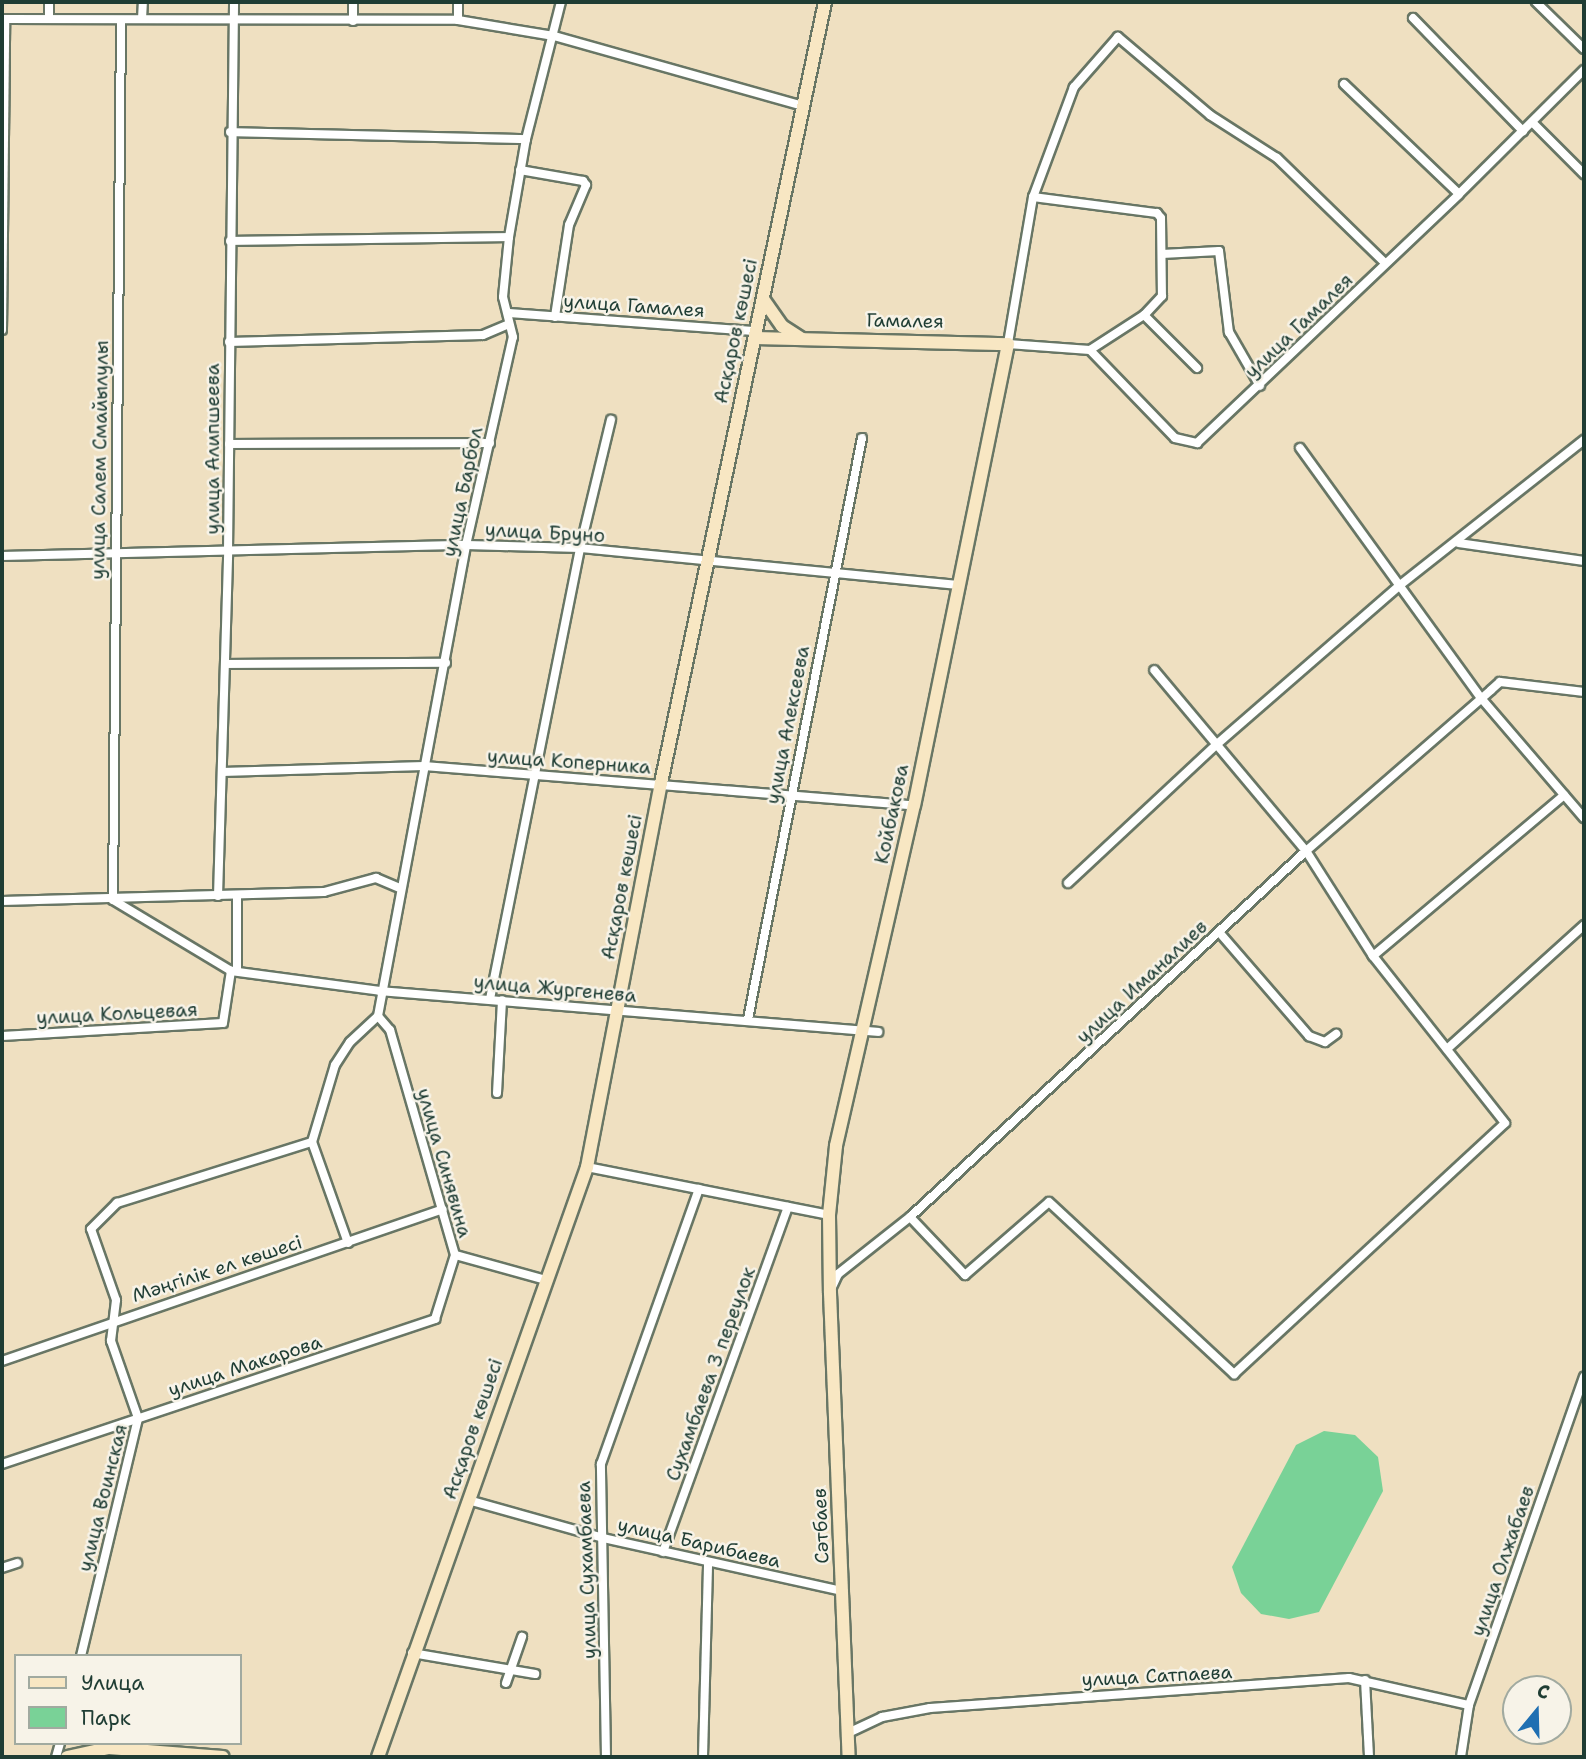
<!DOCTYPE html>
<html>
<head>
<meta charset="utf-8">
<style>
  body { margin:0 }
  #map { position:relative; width:1586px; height:1759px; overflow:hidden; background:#efe0c1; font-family:"Shantell Sans",sans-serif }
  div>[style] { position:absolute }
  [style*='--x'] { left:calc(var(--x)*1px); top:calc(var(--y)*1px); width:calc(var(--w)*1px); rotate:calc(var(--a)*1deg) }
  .green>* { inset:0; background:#79d297 }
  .roads { filter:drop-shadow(2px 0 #687665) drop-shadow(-2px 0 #687665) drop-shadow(0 2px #687665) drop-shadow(0 -2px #687665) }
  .street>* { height:8px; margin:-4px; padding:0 4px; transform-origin:4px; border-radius:4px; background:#fff }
  .secondary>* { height:12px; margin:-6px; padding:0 6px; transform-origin:6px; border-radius:6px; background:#f8e7c3 }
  span { translate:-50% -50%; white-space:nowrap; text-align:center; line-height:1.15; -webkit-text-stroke:5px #f7f3e8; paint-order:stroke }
  .street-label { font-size:19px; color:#1f3d34 }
  .frame { position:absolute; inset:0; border:4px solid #1f3d34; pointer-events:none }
  .legend { position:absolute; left:14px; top:1654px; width:228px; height:91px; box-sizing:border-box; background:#f7f3e8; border:2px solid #a1aaa0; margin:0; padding:9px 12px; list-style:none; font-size:21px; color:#1f3d34 }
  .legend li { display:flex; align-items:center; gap:14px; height:35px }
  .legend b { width:35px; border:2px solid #a1aaa0 }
  .north { position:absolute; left:1502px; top:1675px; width:70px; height:70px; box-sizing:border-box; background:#f7f3e8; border:2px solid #a1aaa0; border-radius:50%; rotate:19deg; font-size:19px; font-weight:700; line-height:28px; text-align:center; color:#1f3d34 }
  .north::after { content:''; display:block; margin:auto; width:24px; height:32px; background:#1f6fb2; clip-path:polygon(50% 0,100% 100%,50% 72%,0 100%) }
</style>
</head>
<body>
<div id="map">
  <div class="green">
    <div style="clip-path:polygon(1324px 1431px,1355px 1435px,1378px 1457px,1383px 1491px,1319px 1612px,1289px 1619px,1261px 1614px,1241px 1593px,1232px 1567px,1296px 1445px)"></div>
  </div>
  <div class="roads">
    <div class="street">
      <div style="--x:49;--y:2;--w:17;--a:90"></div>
      <div style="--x:1536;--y:2;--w:67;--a:44.4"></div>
      <div style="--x:1413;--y:18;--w:158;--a:45.8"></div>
      <div style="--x:2;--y:19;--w:456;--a:0.1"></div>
      <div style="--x:458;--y:20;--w:97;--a:9.5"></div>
      <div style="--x:554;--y:36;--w:259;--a:15.7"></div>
      <div style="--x:142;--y:19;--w:17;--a:-87"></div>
      <div style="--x:121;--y:20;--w:880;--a:90.52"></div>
      <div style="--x:113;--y:900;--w:138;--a:31"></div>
      <div style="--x:231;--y:971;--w:150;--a:7.6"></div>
      <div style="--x:380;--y:991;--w:500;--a:4.7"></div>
      <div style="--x:458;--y:20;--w:18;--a:-90"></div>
      <div style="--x:353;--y:21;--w:19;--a:-90"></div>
      <div style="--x:1344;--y:84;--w:159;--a:43.7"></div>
      <div style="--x:1532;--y:122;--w:74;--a:45"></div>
      <div style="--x:230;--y:132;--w:296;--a:1.4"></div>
      <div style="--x:520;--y:170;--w:64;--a:9.9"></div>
      <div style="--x:583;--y:181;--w:5;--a:53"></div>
      <div style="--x:586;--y:185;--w:43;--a:113"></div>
      <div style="--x:569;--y:225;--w:93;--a:98.7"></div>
      <div style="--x:1033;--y:197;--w:125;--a:7.4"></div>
      <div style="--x:1157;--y:213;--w:6;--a:51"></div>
      <div style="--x:1161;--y:218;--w:78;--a:89.3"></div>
      <div style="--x:1162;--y:296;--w:26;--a:133"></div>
      <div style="--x:1144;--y:315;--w:64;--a:147.1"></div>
      <div style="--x:230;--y:241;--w:279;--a:-0.8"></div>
      <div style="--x:1162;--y:254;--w:57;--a:-3"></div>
      <div style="--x:1219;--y:251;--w:82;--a:83"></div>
      <div style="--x:1229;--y:332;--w:62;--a:60.1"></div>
      <div style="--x:1385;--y:263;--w:151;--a:-135.8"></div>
      <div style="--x:1277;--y:158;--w:80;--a:-147.3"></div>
      <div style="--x:1210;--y:115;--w:121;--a:-139.7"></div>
      <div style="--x:1118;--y:37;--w:67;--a:131.3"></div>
      <div style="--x:1074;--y:87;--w:117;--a:110.4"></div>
      <div style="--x:1033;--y:197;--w:149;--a:99.7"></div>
      <div style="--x:1008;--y:344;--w:82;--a:4.2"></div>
      <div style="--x:1090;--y:350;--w:122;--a:46"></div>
      <div style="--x:1175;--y:438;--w:23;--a:13"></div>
      <div style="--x:1197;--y:443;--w:361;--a:-43.5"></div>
      <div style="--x:1459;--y:194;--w:176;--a:-44.8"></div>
      <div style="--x:509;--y:313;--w:248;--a:4.2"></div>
      <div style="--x:1144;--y:315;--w:75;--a:45"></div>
      <div style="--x:2;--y:330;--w:311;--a:-89.4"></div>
      <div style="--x:229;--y:342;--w:254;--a:-1.6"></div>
      <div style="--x:483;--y:335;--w:26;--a:-23"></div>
      <div style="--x:229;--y:444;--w:261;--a:-0.2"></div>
      <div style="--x:1300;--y:448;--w:309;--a:54.1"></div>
      <div style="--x:1481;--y:698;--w:158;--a:49.4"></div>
      <div style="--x:1459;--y:543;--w:126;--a:8.2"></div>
      <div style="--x:2;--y:556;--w:464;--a:-1.4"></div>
      <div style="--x:466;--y:545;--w:114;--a:1.5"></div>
      <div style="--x:580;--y:548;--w:381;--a:5.6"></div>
      <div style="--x:225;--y:664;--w:221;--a:-0.3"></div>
      <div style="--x:222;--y:772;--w:202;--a:-1.7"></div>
      <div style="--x:424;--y:766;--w:492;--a:4.6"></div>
      <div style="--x:1068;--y:883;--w:202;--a:-43"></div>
      <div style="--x:1216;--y:745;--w:242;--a:-41"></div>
      <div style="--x:1399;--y:586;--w:236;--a:-38.3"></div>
      <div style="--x:218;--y:896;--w:345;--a:-88.3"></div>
      <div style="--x:228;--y:551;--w:549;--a:-89.37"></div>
      <div style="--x:2;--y:901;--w:322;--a:-1.6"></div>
      <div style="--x:324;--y:892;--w:54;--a:-15.1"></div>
      <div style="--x:376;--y:878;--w:25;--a:23"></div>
      <div style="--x:1219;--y:932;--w:138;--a:49.1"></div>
      <div style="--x:1309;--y:1036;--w:17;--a:21"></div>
      <div style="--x:1325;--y:1042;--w:14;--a:-36"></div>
      <div style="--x:1373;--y:956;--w:250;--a:-40.1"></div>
      <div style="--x:237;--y:971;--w:76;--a:-90"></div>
      <div style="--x:490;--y:999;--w:460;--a:-78.7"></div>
      <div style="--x:580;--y:548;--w:132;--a:-76.4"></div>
      <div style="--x:748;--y:1019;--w:592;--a:-78.9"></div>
      <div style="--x:2;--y:1036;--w:221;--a:-3.4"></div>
      <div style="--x:223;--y:1023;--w:53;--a:-81.3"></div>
      <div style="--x:1447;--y:1049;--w:185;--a:-42.1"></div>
      <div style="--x:497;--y:1093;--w:93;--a:-86.9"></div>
      <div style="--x:587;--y:1167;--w:247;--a:11.2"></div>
      <div style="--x:910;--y:1217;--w:80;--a:46.5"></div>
      <div style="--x:965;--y:1275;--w:111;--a:-41"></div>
      <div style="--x:1049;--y:1202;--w:253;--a:42.9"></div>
      <div style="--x:1234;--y:1374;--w:369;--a:-42.8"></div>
      <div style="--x:1505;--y:1123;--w:213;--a:-128.3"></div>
      <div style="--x:1373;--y:956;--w:125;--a:-122.5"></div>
      <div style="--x:1306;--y:851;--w:236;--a:-130"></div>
      <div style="--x:348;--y:1243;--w:107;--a:-109.6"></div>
      <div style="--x:312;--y:1142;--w:80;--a:-73.4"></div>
      <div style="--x:335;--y:1065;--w:27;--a:-57"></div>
      <div style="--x:350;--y:1042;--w:38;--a:-43"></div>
      <div style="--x:546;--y:1280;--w:94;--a:-164.6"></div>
      <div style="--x:455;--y:1255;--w:234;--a:-106.1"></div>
      <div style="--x:390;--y:1030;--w:18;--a:-131"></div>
      <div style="--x:378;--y:1016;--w:479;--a:-79.4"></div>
      <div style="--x:466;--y:545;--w:213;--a:-77.3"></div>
      <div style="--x:513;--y:337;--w:41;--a:-104"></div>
      <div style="--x:503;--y:297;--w:60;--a:-84.3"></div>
      <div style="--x:509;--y:237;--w:99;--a:-80.2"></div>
      <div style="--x:526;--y:139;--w:141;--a:-75.7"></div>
      <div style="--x:832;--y:1287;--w:14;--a:-65"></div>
      <div style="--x:838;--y:1274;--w:92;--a:-38.4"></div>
      <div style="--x:910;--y:1217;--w:539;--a:-42.75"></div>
      <div style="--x:1306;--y:851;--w:245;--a:-41"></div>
      <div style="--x:1491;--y:690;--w:12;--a:-42"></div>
      <div style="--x:1500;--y:682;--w:85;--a:6.8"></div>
      <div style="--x:2;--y:1361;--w:466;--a:-19"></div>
      <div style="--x:2;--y:1464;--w:457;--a:-18.5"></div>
      <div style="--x:435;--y:1319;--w:67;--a:-72.6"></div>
      <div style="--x:468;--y:1500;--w:140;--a:15.7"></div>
      <div style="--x:603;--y:1538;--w:246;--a:12.5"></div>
      <div style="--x:663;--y:1552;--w:367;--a:-70.1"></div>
      <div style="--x:2;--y:1568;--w:16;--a:-18"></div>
      <div style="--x:412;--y:1653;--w:125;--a:9.7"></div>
      <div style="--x:81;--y:1656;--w:245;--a:-76.5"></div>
      <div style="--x:138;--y:1418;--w:82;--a:-109.3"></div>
      <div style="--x:111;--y:1341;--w:41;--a:-83"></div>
      <div style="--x:116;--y:1300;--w:75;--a:-109.4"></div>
      <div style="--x:91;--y:1229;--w:37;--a:-45"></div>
      <div style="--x:117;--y:1203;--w:204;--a:-17.4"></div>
      <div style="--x:1365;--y:1680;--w:77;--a:87"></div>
      <div style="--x:506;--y:1683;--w:49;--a:-70.8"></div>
      <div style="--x:848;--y:1733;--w:38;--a:-25"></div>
      <div style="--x:882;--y:1717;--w:49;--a:-10.6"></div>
      <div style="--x:930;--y:1708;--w:420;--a:-4.1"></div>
      <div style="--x:1349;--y:1678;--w:123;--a:12.7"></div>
      <div style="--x:56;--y:1757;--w:15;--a:-74"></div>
      <div style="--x:606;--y:1757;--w:293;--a:-91"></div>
      <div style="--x:601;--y:1464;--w:292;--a:-70.4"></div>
      <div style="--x:703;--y:1757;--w:195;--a:-88.5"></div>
      <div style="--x:1461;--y:1757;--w:53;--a:-81.3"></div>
      <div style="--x:1469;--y:1705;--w:348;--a:-70.7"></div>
    </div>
    <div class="secondary">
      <div style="--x:763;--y:299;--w:33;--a:55"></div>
      <div style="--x:782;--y:326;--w:24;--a:33"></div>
      <div style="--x:755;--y:338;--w:253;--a:1.4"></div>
      <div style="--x:1008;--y:344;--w:470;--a:101.5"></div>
      <div style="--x:914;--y:805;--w:350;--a:102.9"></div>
      <div style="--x:836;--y:1146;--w:69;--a:95.8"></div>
      <div style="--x:829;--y:1215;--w:78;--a:89.3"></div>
      <div style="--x:830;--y:1293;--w:464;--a:87.7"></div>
      <div style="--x:67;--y:1757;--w:43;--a:-12.1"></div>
      <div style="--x:109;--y:1748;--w:114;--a:4.5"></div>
      <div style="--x:378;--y:1757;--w:626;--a:-70.49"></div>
      <div style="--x:587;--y:1167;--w:391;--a:-79.1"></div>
      <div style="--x:661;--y:783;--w:798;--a:-78.14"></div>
    </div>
  </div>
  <div class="street-label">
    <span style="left:634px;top:306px;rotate:4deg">улица Гамалея</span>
    <span style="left:905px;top:321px;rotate:1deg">Гамалея</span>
    <span style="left:1299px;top:326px;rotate:-44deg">улица Гамалея</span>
    <span style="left:736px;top:331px;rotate:-78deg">Асқаров көшесі</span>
    <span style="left:213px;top:449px;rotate:-90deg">улица Алипшеева</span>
    <span style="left:100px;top:460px;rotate:-89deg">улица Салем Смайылулы</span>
    <span style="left:463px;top:492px;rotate:-78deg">улица Барбол</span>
    <span style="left:545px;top:533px;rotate:3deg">улица Бруно</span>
    <span style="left:788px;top:725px;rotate:-79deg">улица Алексеева</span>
    <span style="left:569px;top:762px;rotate:4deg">улица Коперника</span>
    <span style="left:892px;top:814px;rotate:-78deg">Койбакова</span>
    <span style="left:622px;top:887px;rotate:-79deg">Асқаров көшесі</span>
    <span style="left:1142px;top:982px;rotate:-43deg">улица Иманалиев</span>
    <span style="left:555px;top:989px;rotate:5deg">улица Жургенева</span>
    <span style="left:117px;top:1014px;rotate:-3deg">улица Кольцевая</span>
    <span style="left:444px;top:1163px;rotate:74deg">улица Синявина</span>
    <span style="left:217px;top:1269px;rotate:-18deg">Мәңгілік ел көшесі</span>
    <span style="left:245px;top:1366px;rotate:-18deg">улица Макарова</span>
    <span style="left:711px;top:1374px;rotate:-70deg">Сухамбаева 3 переулок</span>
    <span style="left:473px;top:1429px;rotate:-71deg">Асқаров көшесі</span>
    <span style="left:103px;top:1498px;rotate:-76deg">улица Воинская</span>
    <span style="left:821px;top:1526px;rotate:-92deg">Сәтбаев</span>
    <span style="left:699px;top:1543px;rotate:13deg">улица Барибаева</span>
    <span style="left:1503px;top:1561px;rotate:-71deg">улица Олжабаев</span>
    <span style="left:587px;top:1570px;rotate:-92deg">улица Сухамбаева</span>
    <span style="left:1157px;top:1676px;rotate:-3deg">улица Сатпаева</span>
  </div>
  <div class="frame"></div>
  <ul class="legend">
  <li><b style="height:9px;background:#f8e7c3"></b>Улица</li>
  <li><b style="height:19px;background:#79d297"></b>Парк</li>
  </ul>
  <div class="north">С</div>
</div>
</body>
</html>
